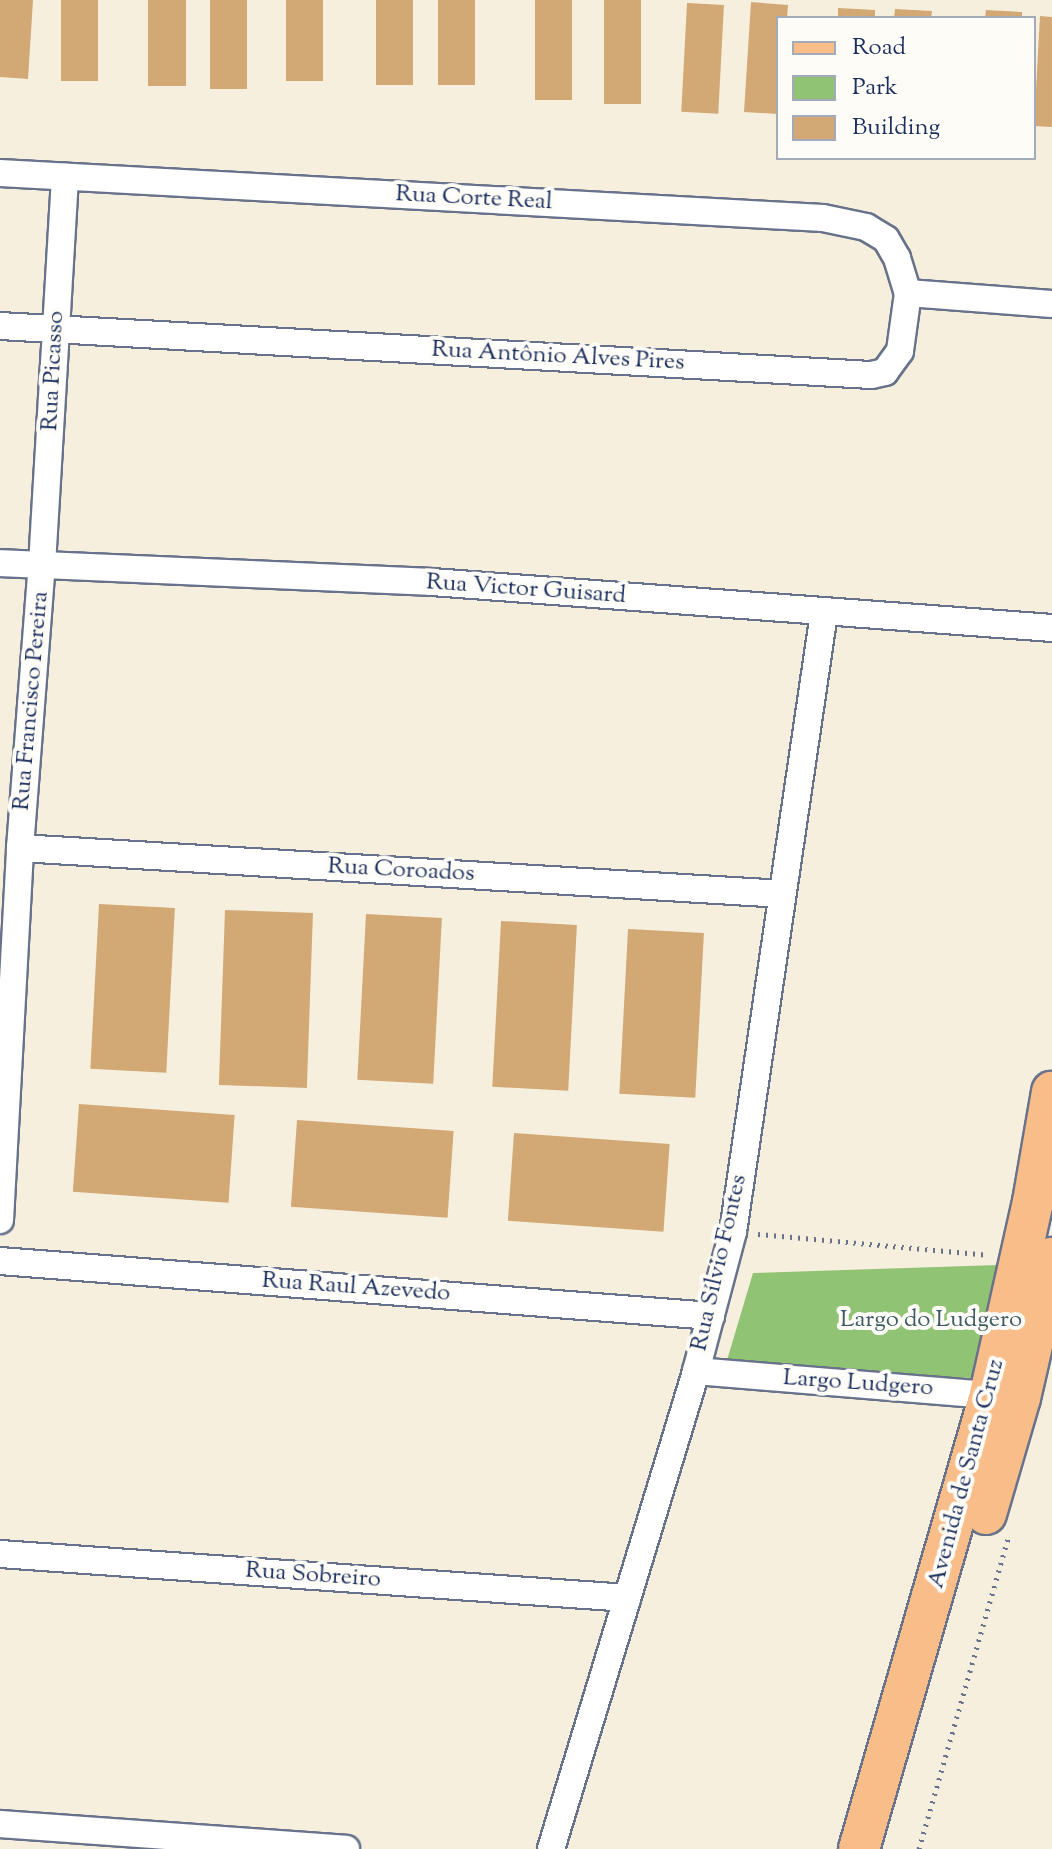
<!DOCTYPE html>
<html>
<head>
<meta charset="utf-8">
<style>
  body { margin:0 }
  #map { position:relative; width:1052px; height:1849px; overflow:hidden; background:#f6efdd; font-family:"Sorts Mill Goudy",serif }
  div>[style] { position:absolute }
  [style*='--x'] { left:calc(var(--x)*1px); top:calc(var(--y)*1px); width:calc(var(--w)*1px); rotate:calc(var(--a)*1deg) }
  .green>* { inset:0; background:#90c374 }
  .building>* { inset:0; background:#d2a875; transform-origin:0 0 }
  .path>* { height:5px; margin-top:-2.5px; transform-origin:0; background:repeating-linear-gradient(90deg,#68728a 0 2px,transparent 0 8px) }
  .roads { filter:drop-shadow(2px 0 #68728a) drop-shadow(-2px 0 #68728a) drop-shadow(0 2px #68728a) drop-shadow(0 -2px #68728a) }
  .street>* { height:26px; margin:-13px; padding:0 13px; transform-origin:13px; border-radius:13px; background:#fff }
  .primary>* { height:40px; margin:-20px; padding:0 20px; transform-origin:20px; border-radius:20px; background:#f8bd89 }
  span { translate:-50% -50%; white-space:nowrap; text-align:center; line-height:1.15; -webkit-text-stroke:8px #fdfcf7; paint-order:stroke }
  .street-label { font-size:24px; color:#1b2f5e }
  .park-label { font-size:24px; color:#3e5b65 }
  .legend { position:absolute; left:776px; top:16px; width:260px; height:144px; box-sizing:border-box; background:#fdfcf7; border:2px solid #a3aaba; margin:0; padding:10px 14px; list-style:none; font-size:24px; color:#1b2f5e }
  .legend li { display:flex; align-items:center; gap:16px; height:40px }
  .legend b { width:40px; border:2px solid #a3aaba }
</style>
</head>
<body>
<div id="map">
  <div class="green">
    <div style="clip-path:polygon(998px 1265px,972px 1378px,725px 1367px,753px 1273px)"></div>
  </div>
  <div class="building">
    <div style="clip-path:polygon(0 0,33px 0,28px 79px,0 77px)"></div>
    <div style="left:61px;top:0;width:37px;height:81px"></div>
    <div style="left:148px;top:0;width:38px;height:86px"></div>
    <div style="left:210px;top:0;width:37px;height:89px"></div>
    <div style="left:286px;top:0;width:37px;height:81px"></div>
    <div style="left:376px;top:0;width:37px;height:85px"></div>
    <div style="left:438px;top:0;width:37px;height:85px"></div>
    <div style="left:535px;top:0;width:37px;height:100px"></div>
    <div style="left:604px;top:0;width:37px;height:104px"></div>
    <div style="clip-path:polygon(751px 2px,788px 5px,787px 18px,778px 18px,778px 114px,744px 112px)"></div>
    <div style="left:687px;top:3px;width:37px;height:109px;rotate:3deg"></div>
    <div style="clip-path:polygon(838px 8px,875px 10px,875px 18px,838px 18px)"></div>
    <div style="clip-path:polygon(895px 9px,932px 11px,931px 18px,894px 18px)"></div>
    <div style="clip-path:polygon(986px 10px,1022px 12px,1022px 18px,985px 18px)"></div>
    <div style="clip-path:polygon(1040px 16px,1052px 17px,1052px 127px,1034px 126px)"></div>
    <div style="left:99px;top:904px;width:76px;height:165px;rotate:3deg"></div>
    <div style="left:225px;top:910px;width:88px;height:175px;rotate:2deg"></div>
    <div style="left:366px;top:914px;width:76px;height:166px;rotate:3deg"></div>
    <div style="left:501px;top:921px;width:76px;height:166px;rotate:3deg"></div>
    <div style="left:628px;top:929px;width:76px;height:165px;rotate:3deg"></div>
    <div style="left:79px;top:1104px;width:156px;height:88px;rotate:4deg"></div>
    <div style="left:297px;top:1120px;width:157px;height:87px;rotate:4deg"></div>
    <div style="left:514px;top:1133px;width:156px;height:88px;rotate:4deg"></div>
  </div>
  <div class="path">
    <div style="--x:758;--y:1234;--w:230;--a:5.2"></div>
    <div style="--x:919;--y:1849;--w:323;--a:-74"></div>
  </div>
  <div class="roads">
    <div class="street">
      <div style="--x:0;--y:173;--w:824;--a:3.13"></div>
      <div style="--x:823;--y:218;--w:44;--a:11.8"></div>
      <div style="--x:866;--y:227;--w:23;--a:31"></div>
      <div style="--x:886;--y:239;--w:22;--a:60"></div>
      <div style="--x:897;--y:258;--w:37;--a:73"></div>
      <div style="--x:908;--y:293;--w:59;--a:97.9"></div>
      <div style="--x:900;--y:351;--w:26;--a:126"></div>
      <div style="--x:885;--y:372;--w:14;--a:168"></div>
      <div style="--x:871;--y:375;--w:872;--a:-176.78"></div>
      <div style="--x:908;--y:293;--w:144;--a:4.4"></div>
      <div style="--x:0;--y:563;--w:432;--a:2.5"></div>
      <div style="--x:432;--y:582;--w:622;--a:4.24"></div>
      <div style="--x:20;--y:848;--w:764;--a:3.45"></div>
      <div style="--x:0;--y:1220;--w:373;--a:-86.9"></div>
      <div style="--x:20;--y:848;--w:284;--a:-85.6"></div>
      <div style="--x:42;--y:565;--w:389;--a:-86.6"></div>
      <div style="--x:0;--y:1261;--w:713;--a:4.42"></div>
      <div style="--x:696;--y:1371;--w:308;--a:4.7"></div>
      <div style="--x:0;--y:1554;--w:629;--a:4.01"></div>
      <div style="--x:0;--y:1824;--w:347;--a:4.1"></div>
      <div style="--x:551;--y:1849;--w:500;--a:-73.1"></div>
      <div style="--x:696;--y:1371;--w:144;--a:-75.1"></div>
      <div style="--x:733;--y:1232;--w:626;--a:-81.64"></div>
    </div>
    <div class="primary">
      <div style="--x:986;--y:1514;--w:121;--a:-73.7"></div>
      <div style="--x:1020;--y:1398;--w:144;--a:-77.1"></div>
      <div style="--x:859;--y:1849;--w:473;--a:-73.9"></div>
      <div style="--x:990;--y:1394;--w:197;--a:-77.4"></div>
      <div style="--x:1033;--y:1202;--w:112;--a:-80.2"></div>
    </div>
  </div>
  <div class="street-label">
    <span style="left:474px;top:199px;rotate:3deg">Rua Corte Real</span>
    <span style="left:558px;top:357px;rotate:3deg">Rua Antônio Alves Pires</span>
    <span style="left:54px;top:371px;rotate:-87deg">Rua Picasso</span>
    <span style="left:526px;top:590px;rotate:4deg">Rua Victor Guisard</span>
    <span style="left:32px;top:701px;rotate:-85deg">Rua Francisco Pereira</span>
    <span style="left:401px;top:871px;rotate:3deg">Rua Coroados</span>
    <span style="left:720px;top:1263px;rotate:-77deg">Rua Sílvio Fontes</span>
    <span style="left:356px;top:1288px;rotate:4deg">Rua Raul Azevedo</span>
    <span style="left:858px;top:1384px;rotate:4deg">Largo Ludgero</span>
    <span style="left:967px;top:1474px;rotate:-75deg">Avenida de Santa Cruz</span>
    <span style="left:313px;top:1576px;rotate:4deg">Rua Sobreiro</span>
  </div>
  <div class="park-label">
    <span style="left:931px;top:1321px">Largo do Ludgero</span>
  </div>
  <ul class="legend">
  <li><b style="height:10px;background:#f8bd89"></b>Road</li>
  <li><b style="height:22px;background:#90c374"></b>Park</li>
  <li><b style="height:22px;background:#d2a875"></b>Building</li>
  </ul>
</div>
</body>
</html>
